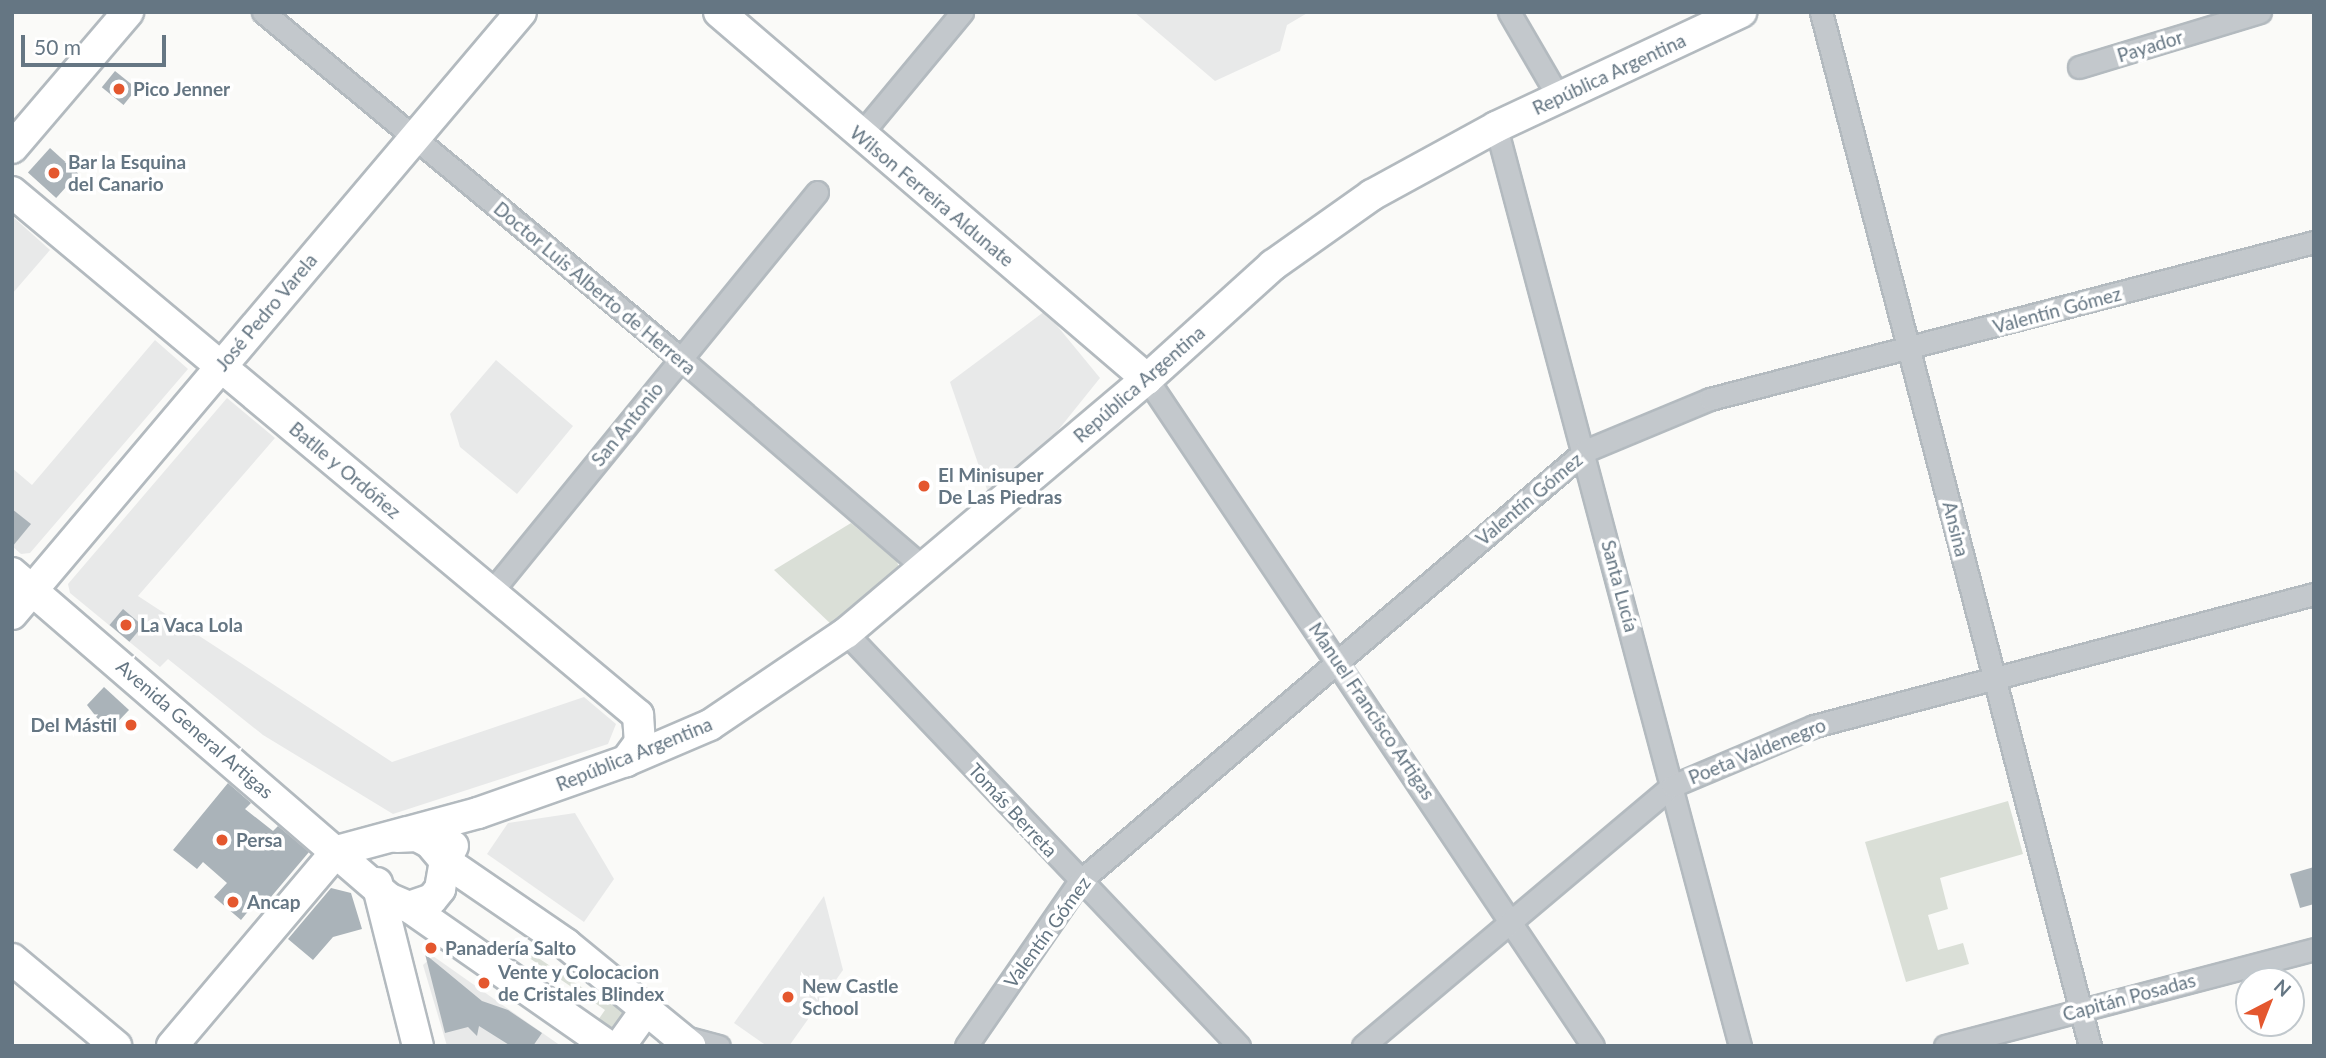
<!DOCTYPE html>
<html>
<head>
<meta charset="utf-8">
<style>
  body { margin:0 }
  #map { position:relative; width:2326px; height:1058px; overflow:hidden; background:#fafaf8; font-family:Lato,sans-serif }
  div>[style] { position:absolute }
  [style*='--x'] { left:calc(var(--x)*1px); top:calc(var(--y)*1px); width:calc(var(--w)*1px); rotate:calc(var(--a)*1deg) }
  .built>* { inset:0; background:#e8e9e9 }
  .green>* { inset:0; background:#dadfd7 }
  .building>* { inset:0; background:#aab3b9; transform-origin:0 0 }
  .roads { filter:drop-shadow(2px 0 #b3babf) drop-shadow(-2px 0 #b3babf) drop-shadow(0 2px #b3babf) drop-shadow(0 -2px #b3babf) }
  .street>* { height:21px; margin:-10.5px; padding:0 10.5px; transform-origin:10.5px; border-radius:10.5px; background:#c3c8cc }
  .secondary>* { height:30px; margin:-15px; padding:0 15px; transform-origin:15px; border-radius:15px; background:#fff }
  .dots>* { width:19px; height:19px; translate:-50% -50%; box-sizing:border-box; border:4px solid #fff; border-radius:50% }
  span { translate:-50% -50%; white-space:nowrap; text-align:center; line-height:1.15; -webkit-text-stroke:7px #fff; paint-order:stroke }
  .street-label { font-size:19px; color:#657683 }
  .poi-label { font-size:19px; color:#657683; font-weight:700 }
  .left { translate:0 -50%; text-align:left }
  .right { translate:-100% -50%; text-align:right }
  .frame { position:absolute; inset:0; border:14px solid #657683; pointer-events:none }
  .north { position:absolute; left:2235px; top:967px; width:70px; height:70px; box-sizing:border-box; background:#fff; border:2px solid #c1c8cd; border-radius:50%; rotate:42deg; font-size:19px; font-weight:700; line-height:28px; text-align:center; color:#657683 }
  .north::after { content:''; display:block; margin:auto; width:24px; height:32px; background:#e4572e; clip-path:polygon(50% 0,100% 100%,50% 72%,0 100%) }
  .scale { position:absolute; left:21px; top:35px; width:145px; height:32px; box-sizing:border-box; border:4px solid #657683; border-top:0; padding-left:9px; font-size:21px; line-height:24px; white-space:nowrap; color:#657683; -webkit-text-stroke:5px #fff; paint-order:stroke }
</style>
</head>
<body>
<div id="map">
  <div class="built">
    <div style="clip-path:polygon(1134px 12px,1309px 12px,1287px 25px,1280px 51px,1215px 81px)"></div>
    <div style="clip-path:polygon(12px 216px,50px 250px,12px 294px)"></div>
    <div style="clip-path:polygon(1045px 311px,1100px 378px,994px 510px,950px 382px)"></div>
    <div style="clip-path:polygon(155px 340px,188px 369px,30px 553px,21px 554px,12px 546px,12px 468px,32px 485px)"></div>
    <div style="clip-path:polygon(496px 360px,573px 426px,517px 494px,460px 447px,450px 414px)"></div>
    <div style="clip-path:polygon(227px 398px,275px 438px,138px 596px,392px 762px,584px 697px,616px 724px,608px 744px,393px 814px,263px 735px,168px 659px,160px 667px,70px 593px,68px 584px)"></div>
    <div style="clip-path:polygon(575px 813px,614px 879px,584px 922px,487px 854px,508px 823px)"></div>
    <div style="clip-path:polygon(824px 896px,843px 970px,789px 1046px,767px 1046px,734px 1023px)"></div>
    <div style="clip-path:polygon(433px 956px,561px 1046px,447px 1046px,423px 965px)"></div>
  </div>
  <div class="green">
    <div style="clip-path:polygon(851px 523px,897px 561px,900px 573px,833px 626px,774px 570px)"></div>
    <div style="clip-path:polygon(2008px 801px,2023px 854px,1940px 878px,1948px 909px,1928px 915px,1938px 950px,1963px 943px,1969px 964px,1906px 982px,1865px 842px)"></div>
    <div style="clip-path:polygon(528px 951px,608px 1005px,616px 994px,635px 1004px,619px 1035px,596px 1023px,605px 1010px,525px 955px)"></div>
  </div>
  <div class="building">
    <div style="left:115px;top:71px;width:28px;height:21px;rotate:39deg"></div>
    <div style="left:50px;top:148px;width:38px;height:33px;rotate:42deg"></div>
    <div style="clip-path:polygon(12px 509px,31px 524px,12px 547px)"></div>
    <div style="left:123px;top:609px;width:26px;height:21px;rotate:40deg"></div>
    <div style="clip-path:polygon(104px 687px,129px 710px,108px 732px,87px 705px)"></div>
    <div style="clip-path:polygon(228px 783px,251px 803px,245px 809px,273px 831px,278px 826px,309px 852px,265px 904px,259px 898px,241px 920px,214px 897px,227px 883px,203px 862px,197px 869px,173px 850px)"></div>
    <div style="clip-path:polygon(2314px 867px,2314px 904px,2300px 908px,2290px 874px)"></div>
    <div style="clip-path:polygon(331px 888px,351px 893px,362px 929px,333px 937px,313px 960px,288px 939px)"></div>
    <div style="clip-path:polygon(425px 954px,482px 1001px,508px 1010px,542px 1033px,533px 1046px,511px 1046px,479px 1026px,477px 1036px,468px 1027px,445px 1033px)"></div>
  </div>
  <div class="roads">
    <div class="street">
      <div style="--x:263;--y:12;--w:542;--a:39.68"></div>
      <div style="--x:680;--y:358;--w:322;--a:40.7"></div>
      <div style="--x:1509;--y:12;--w:99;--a:59.8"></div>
      <div style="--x:1821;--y:12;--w:1068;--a:75.42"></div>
      <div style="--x:2079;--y:67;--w:189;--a:-16.9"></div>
      <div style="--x:1496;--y:127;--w:951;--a:75.13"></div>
      <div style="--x:860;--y:135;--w:160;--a:-50.3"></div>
      <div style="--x:1147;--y:379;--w:802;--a:56.23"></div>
      <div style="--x:491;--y:592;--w:516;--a:-50.82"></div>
      <div style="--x:846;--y:633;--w:570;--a:46.42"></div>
      <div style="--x:685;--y:1037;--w:35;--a:15"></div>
      <div style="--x:966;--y:1046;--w:201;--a:-55.4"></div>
      <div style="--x:1080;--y:881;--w:663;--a:-40.41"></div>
      <div style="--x:1585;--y:451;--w:135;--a:-22.6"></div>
      <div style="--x:1710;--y:399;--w:624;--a:-14.57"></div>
      <div style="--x:1363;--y:1046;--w:404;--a:-40.1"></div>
      <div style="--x:1672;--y:786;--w:154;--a:-22.9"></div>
      <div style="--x:1814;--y:726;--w:517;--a:-14.79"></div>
      <div style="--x:1945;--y:1046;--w:382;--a:-14.7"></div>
    </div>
    <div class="secondary">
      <div style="--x:719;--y:12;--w:564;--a:40.61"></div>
      <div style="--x:12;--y:148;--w:179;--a:-49.5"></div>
      <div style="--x:12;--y:192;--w:816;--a:39.88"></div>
      <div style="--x:638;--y:715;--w:27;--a:86"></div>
      <div style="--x:640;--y:742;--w:24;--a:126"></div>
      <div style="--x:12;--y:573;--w:497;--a:40.8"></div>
      <div style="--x:388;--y:898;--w:23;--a:23"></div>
      <div style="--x:409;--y:907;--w:243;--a:34.9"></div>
      <div style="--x:12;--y:614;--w:788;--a:-49.78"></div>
      <div style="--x:397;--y:837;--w:20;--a:-3"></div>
      <div style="--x:417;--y:836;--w:15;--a:28"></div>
      <div style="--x:430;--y:843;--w:23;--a:50"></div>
      <div style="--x:445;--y:861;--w:147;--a:34.4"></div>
      <div style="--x:566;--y:944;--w:161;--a:39.4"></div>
      <div style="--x:377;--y:883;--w:168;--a:75.9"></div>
      <div style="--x:409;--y:907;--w:24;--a:-19"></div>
      <div style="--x:432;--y:899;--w:13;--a:-51"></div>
      <div style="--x:440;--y:889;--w:28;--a:-80"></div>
      <div style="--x:445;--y:861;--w:17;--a:-62"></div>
      <div style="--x:12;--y:959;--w:136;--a:39.9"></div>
      <div style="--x:172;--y:1046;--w:255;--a:-49.8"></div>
      <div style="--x:337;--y:851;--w:146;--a:-15.1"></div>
      <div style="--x:478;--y:813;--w:157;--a:-19.4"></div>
      <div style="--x:626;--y:761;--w:91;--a:-23.2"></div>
      <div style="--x:710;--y:725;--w:164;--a:-34.1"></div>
      <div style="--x:846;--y:633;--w:394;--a:-40.2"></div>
      <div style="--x:1147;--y:379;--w:170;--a:-42.1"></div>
      <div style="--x:1273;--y:265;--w:121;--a:-35.3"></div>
      <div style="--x:1372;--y:195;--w:141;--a:-28.7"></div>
      <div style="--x:1496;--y:127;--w:271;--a:-25.1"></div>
      <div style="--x:620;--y:1046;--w:48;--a:-54.3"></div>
    </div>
  </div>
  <div class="dots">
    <div style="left:119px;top:89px;background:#e4572e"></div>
    <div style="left:54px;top:173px;background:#e4572e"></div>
    <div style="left:924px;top:486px;background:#e4572e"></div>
    <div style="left:126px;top:625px;background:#e4572e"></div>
    <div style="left:131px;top:725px;background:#e4572e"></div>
    <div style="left:222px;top:840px;background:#e4572e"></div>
    <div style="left:233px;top:902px;background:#e4572e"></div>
    <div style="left:431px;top:948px;background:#e4572e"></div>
    <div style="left:484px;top:983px;background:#e4572e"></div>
    <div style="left:788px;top:997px;background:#e4572e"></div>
  </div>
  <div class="street-label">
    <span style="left:2150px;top:46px;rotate:-17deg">Payador</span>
    <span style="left:1609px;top:74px;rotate:-25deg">República Argentina</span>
    <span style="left:932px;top:196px;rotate:40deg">Wilson Ferreira Aldunate</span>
    <span style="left:595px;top:288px;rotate:40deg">Doctor Luis Alberto de Herrera</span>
    <span style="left:2057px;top:310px;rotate:-15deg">Valentín Gómez</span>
    <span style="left:266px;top:312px;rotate:-50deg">José Pedro Varela</span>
    <span style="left:1139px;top:384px;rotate:-41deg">República Argentina</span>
    <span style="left:627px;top:424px;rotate:-51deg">San Antonio</span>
    <span style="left:345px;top:470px;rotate:40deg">Batlle y Ordóñez</span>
    <span style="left:1529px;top:499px;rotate:-40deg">Valentín Gómez</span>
    <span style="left:1956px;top:529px;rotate:76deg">Ansina</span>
    <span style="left:1620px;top:586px;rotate:75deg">Santa Lucía</span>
    <span style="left:1372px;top:711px;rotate:56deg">Manuel Francisco Artigas</span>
    <span style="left:195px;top:729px;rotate:41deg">Avenida General Artigas</span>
    <span style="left:1757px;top:751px;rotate:-22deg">Poeta Valdenegro</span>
    <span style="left:634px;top:754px;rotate:-22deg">República Argentina</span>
    <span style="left:1013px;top:810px;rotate:47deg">Tomás Berreta</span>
    <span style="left:1047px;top:932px;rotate:-54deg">Valentín Gómez</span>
    <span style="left:2129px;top:997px;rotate:-15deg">Capitán Posadas</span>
  </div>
  <div class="poi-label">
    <span class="left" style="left:133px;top:89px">Pico Jenner</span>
    <span class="left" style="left:68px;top:173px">Bar la Esquina<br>del Canario</span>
    <span class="left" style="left:938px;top:486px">El Minisuper<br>De Las Piedras</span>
    <span class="left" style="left:140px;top:625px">La Vaca Lola</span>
    <span class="right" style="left:117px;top:725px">Del Mástil</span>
    <span class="left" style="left:236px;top:840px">Persa</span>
    <span class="left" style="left:247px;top:902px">Ancap</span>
    <span class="left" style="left:445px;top:948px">Panadería Salto</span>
    <span class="left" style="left:498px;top:983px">Vente y Colocacion<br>de Cristales Blindex</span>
    <span class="left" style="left:802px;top:997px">New Castle<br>School</span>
  </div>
  <div class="frame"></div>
  <div class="north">N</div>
  <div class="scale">50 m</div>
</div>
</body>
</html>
